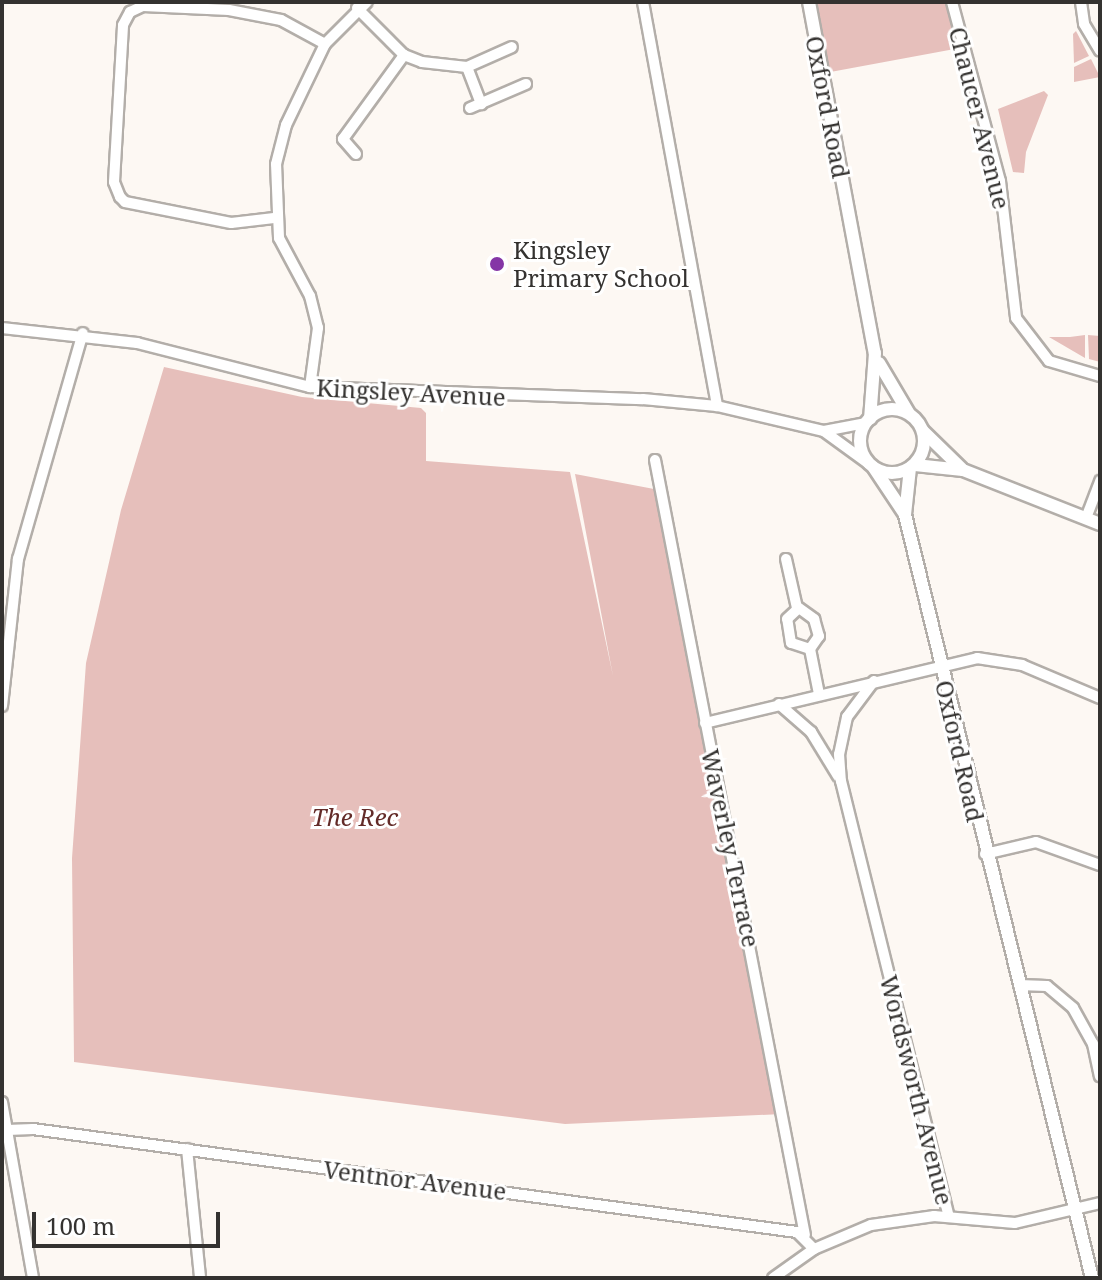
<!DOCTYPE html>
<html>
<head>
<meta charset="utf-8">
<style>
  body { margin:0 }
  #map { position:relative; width:1102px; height:1280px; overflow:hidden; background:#fdf8f3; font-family:"Noto Serif",serif }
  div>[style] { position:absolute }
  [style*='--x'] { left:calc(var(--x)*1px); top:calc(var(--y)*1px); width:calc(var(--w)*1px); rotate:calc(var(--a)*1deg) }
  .green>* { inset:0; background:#e6bfbb }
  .roads { filter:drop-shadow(2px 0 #b3aea9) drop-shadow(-2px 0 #b3aea9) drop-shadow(0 2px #b3aea9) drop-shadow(0 -2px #b3aea9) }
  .minor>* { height:10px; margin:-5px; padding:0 5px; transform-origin:5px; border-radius:5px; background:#fff }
  .tertiary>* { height:12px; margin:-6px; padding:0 6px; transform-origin:6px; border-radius:6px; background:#fff }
  .tertiary>.ring { margin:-6px; padding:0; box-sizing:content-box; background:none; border:12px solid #fff; border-radius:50% }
  .dots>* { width:22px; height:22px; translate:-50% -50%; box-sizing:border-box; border:4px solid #fff; border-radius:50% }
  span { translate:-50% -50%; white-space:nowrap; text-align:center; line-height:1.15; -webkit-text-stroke:6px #fff; paint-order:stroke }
  .street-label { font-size:24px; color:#343230 }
  .poi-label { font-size:24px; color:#343230 }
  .left { translate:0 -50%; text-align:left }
  .park-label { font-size:24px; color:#632b28; font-style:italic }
  .frame { position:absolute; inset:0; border:4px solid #343230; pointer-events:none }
  .scale { position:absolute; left:32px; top:1212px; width:188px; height:36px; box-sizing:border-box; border:4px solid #343230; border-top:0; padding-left:10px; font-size:24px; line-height:28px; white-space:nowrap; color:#343230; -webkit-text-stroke:6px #fff; paint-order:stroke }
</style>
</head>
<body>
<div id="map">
  <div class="green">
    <div style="clip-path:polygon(812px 2px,950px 2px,960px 48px,825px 73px)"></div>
    <div style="clip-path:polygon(1076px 31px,1089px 56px,1074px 63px,1073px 34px)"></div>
    <div style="clip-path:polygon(1091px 59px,1100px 77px,1074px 82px,1074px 67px)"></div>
    <div style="clip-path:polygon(1044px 91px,1048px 95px,1026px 152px,1024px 173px,1013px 172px,998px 109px)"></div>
    <div style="clip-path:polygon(1085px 335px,1085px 358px,1049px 337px,1070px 337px)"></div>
    <div style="clip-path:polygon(1088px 335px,1100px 336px,1100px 362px,1089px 359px)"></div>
    <div style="clip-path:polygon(164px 367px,302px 397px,421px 408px,426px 413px,426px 461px,570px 472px,613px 676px,575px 474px,654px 489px,782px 1114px,565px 1124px,74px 1062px,72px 858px,86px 663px,121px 510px)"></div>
  </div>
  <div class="roads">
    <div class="minor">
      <div style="--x:643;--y:2;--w:411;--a:79.6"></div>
      <div style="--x:952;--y:2;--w:185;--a:75"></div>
      <div style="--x:1000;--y:181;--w:138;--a:83.3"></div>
      <div style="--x:1016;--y:318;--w:54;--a:52.5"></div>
      <div style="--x:1049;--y:361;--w:53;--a:16.4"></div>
      <div style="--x:1081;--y:2;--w:22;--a:82"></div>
      <div style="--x:1084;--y:24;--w:31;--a:59"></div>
      <div style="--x:357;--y:8;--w:66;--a:45"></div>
      <div style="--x:404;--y:55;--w:19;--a:21"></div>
      <div style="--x:422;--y:62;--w:45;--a:6.3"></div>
      <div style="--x:467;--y:67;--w:49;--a:-24"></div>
      <div style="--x:467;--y:67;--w:40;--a:69"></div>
      <div style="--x:470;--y:108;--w:61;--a:-23.2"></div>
      <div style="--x:356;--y:154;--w:20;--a:-131"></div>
      <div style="--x:343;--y:139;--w:104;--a:-54"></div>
      <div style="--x:274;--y:218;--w:43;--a:173.4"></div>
      <div style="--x:231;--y:223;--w:108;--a:-168.8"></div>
      <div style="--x:125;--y:202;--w:7;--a:-135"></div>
      <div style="--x:120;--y:197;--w:16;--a:-112"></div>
      <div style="--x:114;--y:182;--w:157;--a:-86.7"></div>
      <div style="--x:123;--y:25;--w:15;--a:-62"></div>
      <div style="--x:130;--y:12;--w:14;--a:-25"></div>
      <div style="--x:143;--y:6;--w:86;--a:2.7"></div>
      <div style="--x:229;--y:10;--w:53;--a:10.9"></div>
      <div style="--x:281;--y:20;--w:50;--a:28.6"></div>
      <div style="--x:2;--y:328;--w:136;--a:6.3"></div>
      <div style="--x:137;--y:343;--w:179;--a:14.3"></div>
      <div style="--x:310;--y:387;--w:333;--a:2.1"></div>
      <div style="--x:643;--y:399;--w:74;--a:5.4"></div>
      <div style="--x:717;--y:406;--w:110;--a:13.2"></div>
      <div style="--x:824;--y:431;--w:43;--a:-10.8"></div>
      <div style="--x:310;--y:387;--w:60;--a:-82.3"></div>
      <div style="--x:318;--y:328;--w:33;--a:-104"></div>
      <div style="--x:310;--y:296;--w:66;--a:-118.1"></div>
      <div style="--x:279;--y:238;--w:74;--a:-92.3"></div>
      <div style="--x:276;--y:164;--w:40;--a:-75.6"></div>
      <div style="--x:286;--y:125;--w:90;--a:-64.3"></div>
      <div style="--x:325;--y:44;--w:59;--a:-45"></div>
      <div style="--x:825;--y:432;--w:54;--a:36"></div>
      <div style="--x:655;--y:460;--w:789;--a:79.05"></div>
      <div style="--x:1086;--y:518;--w:40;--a:-69"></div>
      <div style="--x:786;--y:559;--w:50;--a:77.3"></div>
      <div style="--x:799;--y:608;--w:19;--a:36"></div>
      <div style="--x:814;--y:619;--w:18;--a:74"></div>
      <div style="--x:819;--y:636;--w:16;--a:125"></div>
      <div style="--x:810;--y:649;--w:20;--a:-162"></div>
      <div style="--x:791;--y:643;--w:24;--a:-99"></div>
      <div style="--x:787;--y:619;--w:16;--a:-43"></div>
      <div style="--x:810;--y:649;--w:46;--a:78.7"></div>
      <div style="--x:874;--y:681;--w:45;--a:126.9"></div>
      <div style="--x:847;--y:717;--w:38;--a:102"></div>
      <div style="--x:839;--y:754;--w:27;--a:86"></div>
      <div style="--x:841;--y:781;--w:448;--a:76.1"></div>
      <div style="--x:779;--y:704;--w:43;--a:41.2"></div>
      <div style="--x:811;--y:732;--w:52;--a:58.5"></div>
      <div style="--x:2;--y:706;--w:148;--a:-83.8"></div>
      <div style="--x:18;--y:559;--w:235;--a:-74"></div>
      <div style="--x:705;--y:723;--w:280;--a:-13.4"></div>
      <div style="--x:977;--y:658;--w:46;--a:8.8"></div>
      <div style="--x:1022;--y:665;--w:85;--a:22.9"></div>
      <div style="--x:985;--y:854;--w:52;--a:-13.2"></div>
      <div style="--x:1036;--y:842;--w:68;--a:19.8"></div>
      <div style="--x:1019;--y:985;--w:28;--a:2"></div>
      <div style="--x:1047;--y:986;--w:34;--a:40"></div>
      <div style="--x:1073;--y:1008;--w:41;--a:60.9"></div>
      <div style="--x:1093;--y:1044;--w:33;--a:78"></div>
      <div style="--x:2;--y:1102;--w:179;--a:80"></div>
      <div style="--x:7;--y:1130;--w:26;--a:-2"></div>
      <div style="--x:33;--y:1129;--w:771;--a:7.68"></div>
      <div style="--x:797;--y:1232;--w:24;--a:45"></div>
      <div style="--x:187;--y:1149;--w:130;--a:84.2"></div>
      <div style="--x:773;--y:1278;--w:50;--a:-35.3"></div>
      <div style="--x:814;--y:1249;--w:62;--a:-22.8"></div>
      <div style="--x:871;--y:1225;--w:64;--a:-8.1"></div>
      <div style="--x:934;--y:1216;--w:81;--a:4.9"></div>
      <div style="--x:1015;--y:1223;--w:87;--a:-13.2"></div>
    </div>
    <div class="tertiary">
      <div style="--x:809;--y:2;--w:357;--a:79.4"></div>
      <div style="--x:875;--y:353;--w:66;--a:94.3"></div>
      <div style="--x:879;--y:363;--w:57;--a:59.4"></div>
      <div class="ring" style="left:860px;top:409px;width:52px;height:52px"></div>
      <div style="--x:923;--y:431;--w:53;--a:44.2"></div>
      <div style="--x:915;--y:465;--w:48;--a:5.9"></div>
      <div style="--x:963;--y:470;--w:147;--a:21.5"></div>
      <div style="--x:874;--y:468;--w:54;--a:56.3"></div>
      <div style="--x:910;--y:468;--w:47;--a:96.1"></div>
      <div style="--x:905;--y:515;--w:786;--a:76.23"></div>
    </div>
  </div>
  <div class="dots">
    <div style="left:497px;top:264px;background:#8536a6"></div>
  </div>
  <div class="street-label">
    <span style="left:828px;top:107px;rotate:79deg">Oxford Road</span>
    <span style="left:980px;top:118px;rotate:76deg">Chaucer Avenue</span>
    <span style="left:411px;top:392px;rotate:3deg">Kingsley Avenue</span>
    <span style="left:960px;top:751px;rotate:77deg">Oxford Road</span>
    <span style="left:731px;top:848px;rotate:78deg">Waverley Terrace</span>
    <span style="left:917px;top:1090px;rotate:76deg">Wordsworth Avenue</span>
    <span style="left:415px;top:1180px;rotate:7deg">Ventnor Avenue</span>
  </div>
  <div class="poi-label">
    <span class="left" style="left:513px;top:264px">Kingsley<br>Primary School</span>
  </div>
  <div class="park-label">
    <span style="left:355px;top:817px">The Rec</span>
  </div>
  <div class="frame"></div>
  <div class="scale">100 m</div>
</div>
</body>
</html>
